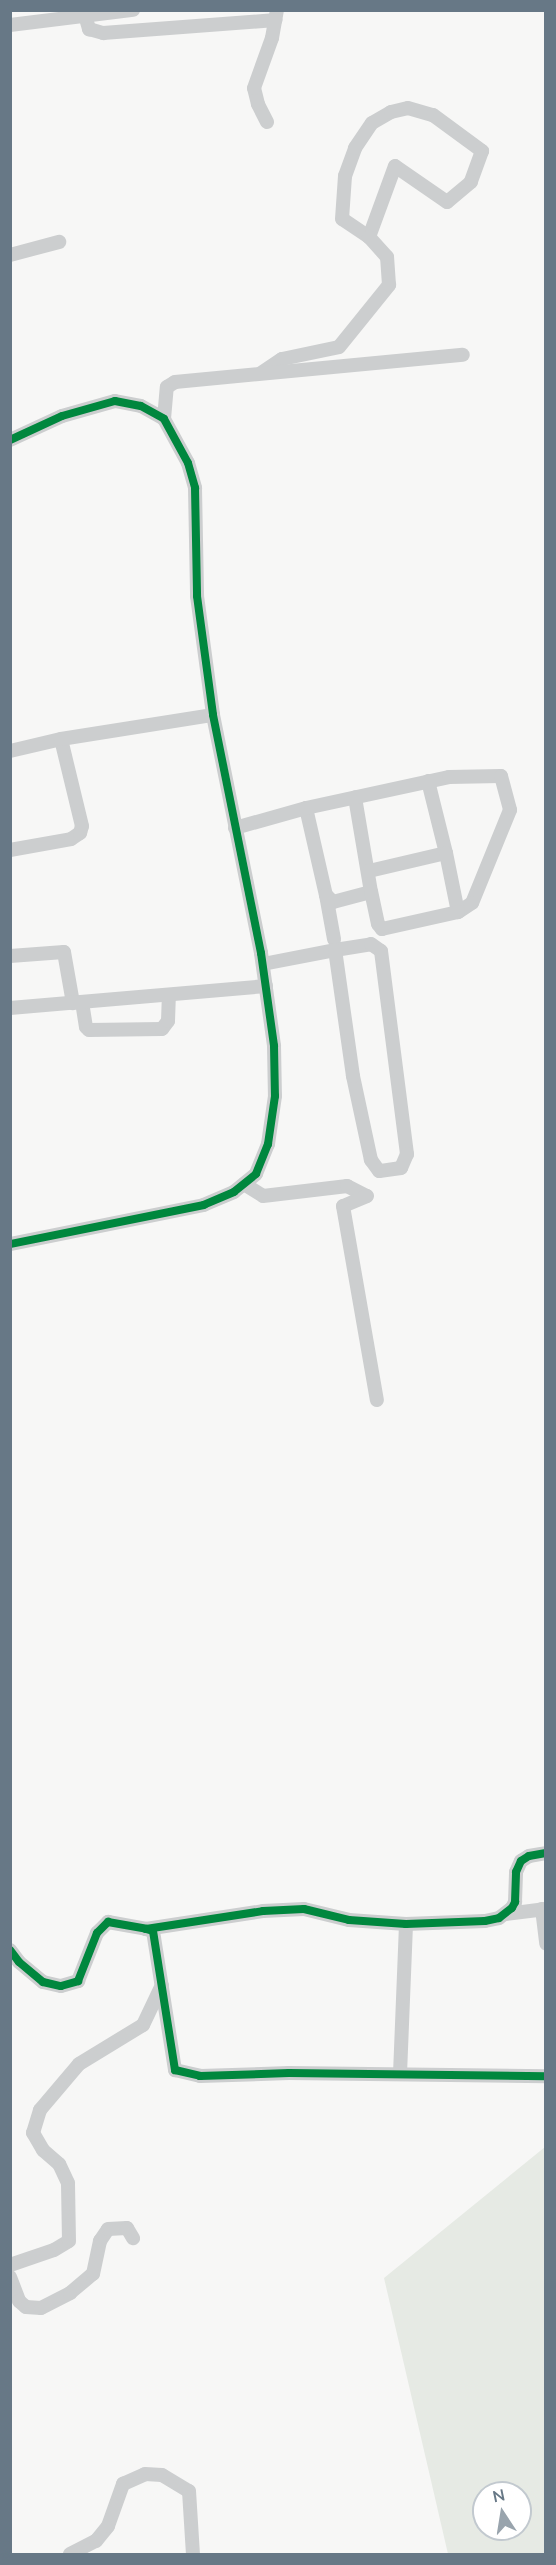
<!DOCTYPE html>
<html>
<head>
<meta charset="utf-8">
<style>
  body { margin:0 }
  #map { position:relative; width:556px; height:2565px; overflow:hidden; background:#f7f7f6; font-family:Mulish,sans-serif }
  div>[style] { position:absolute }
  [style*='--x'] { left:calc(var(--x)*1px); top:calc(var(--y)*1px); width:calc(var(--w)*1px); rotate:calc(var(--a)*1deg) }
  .green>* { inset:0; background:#e6eae4 }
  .minor>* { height:14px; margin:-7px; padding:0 7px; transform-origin:7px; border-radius:7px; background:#cccecf }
  .cycleway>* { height:8px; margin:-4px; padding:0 4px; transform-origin:4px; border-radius:4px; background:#00873e }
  span { translate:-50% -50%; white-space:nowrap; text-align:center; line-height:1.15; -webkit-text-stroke:6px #fff; paint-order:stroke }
  .frame { position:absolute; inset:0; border:12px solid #677886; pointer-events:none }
  .north { position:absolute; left:472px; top:2481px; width:60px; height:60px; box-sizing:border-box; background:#fff; border:2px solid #c2c9cf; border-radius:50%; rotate:348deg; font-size:16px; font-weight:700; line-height:24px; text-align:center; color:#677886 }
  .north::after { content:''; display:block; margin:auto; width:21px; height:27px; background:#99a4ad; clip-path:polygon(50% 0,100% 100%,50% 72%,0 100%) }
</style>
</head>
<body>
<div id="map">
  <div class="green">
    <div style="clip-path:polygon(evenodd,545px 2147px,545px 2554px,448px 2554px,384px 2278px,545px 2147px,484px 2493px,520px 2493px,520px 2529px,484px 2529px,484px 2493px)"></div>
  </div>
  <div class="minor">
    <div style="--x:85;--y:15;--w:15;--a:74"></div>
    <div style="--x:89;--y:29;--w:15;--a:16"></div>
    <div style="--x:103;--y:33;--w:173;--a:-4.3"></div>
    <div style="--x:10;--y:25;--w:124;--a:-7"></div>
    <div style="--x:408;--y:108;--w:26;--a:16"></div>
    <div style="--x:433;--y:115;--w:61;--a:36.3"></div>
    <div style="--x:482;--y:151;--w:33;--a:110"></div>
    <div style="--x:471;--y:182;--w:31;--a:140"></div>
    <div style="--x:447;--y:202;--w:63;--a:-145.3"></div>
    <div style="--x:395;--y:166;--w:76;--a:110.1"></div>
    <div style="--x:369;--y:237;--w:32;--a:-146"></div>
    <div style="--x:342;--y:219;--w:43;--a:-86"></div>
    <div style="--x:345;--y:176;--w:30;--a:-70"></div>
    <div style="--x:355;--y:148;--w:30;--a:-56"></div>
    <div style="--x:372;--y:123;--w:22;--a:-30"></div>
    <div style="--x:391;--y:112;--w:17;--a:-13"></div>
    <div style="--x:267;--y:122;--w:20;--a:-117"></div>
    <div style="--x:258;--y:104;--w:16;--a:-104"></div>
    <div style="--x:254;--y:88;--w:53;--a:-70.2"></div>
    <div style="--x:272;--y:38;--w:28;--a:-80"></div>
    <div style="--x:10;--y:255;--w:51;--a:-14.9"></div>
    <div style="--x:261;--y:373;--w:25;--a:-34"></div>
    <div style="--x:282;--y:359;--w:58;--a:-11.9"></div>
    <div style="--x:339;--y:347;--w:80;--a:-51.1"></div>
    <div style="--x:389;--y:285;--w:28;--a:-94"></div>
    <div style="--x:387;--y:257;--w:27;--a:-132"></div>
    <div style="--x:164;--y:419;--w:32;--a:-85"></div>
    <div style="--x:167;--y:387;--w:9;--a:-32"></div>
    <div style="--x:175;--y:382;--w:289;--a:-5.4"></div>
    <div style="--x:10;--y:440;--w:57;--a:-24.8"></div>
    <div style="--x:62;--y:416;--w:55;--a:-15.8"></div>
    <div style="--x:115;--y:401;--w:26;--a:11"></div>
    <div style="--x:141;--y:406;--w:26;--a:29"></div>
    <div style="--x:164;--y:419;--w:50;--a:61.4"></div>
    <div style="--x:188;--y:463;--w:26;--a:74"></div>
    <div style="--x:195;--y:488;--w:108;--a:88.9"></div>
    <div style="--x:197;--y:596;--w:120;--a:82.3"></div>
    <div style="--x:213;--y:715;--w:243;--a:78.6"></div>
    <div style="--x:261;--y:953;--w:94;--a:82"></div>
    <div style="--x:274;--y:1046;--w:50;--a:88.9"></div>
    <div style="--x:275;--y:1096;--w:49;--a:98.3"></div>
    <div style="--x:268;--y:1144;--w:32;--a:112"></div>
    <div style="--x:256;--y:1174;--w:28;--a:141"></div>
    <div style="--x:234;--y:1192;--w:33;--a:157"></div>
    <div style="--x:204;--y:1205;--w:198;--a:168.6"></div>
    <div style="--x:10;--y:751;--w:52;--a:-13.2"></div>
    <div style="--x:428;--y:781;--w:74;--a:76"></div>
    <div style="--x:306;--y:808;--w:89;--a:77.1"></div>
    <div style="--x:326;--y:895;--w:10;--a:45"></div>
    <div style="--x:333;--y:902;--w:39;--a:-15"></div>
    <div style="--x:371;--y:892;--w:96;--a:-99.6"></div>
    <div style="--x:235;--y:828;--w:74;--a:-15.7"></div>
    <div style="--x:306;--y:808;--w:146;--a:-12.2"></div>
    <div style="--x:449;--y:777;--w:52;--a:-1.1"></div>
    <div style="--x:501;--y:776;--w:35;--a:75"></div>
    <div style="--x:510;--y:810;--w:100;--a:112.2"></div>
    <div style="--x:472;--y:903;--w:17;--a:147"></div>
    <div style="--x:10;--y:850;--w:62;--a:-10.2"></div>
    <div style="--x:71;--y:839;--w:11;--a:-34"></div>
    <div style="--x:80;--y:833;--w:7;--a:-74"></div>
    <div style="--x:82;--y:826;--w:89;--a:-103.6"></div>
    <div style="--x:61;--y:739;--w:154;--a:-9"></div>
    <div style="--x:369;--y:871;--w:79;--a:-13.2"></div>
    <div style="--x:446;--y:853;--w:60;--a:78.5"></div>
    <div style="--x:458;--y:912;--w:78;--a:167.4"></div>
    <div style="--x:382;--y:929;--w:6;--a:-129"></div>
    <div style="--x:378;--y:924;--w:33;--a:-102"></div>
    <div style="--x:326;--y:895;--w:45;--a:79.7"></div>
    <div style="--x:10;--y:956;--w:54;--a:-4.2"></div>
    <div style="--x:64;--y:952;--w:52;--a:80"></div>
    <div style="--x:263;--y:964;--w:73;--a:-11"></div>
    <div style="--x:335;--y:950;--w:36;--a:-9"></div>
    <div style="--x:371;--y:944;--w:12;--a:35"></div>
    <div style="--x:381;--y:951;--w:205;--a:82.7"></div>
    <div style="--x:407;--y:1154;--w:15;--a:113"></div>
    <div style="--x:401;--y:1168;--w:22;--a:172"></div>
    <div style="--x:379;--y:1171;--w:14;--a:-126"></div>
    <div style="--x:371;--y:1160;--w:86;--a:-102.1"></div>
    <div style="--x:353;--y:1076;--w:127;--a:-98.1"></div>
    <div style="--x:82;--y:1002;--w:25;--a:81"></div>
    <div style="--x:86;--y:1027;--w:4;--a:45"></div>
    <div style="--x:89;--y:1030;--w:73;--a:-0.8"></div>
    <div style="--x:162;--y:1029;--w:10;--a:-53"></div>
    <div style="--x:168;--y:1021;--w:25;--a:-88"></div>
    <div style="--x:10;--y:1008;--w:257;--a:-4.9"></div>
    <div style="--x:244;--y:1184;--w:22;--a:32"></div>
    <div style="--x:263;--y:1196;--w:85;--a:-6.8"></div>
    <div style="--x:347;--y:1186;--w:22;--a:27"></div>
    <div style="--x:367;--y:1196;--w:26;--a:157"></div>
    <div style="--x:343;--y:1206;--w:197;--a:80.1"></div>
    <div style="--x:542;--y:1909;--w:35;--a:83"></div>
    <div style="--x:506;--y:1914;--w:40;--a:-7.1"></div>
    <div style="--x:146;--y:1929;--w:7;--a:16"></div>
    <div style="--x:153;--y:1931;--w:141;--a:81"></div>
    <div style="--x:175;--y:2070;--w:26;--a:13"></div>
    <div style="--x:200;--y:2076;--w:89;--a:-1.9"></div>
    <div style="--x:289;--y:2073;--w:257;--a:0.7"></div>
    <div style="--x:10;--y:1950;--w:15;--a:53"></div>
    <div style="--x:19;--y:1962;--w:31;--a:40"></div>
    <div style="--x:43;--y:1982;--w:18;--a:13"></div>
    <div style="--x:61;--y:1986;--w:18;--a:-16"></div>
    <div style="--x:78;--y:1981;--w:52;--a:-68.4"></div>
    <div style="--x:97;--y:1933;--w:16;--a:-45"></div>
    <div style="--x:108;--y:1922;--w:39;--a:10"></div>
    <div style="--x:146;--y:1929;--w:118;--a:-8.7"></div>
    <div style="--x:263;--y:1911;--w:41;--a:-2.8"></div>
    <div style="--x:304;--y:1909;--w:46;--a:13.7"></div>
    <div style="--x:349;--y:1920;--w:57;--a:4"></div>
    <div style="--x:406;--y:1924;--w:79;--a:-2.2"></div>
    <div style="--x:485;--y:1921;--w:14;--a:-12"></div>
    <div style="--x:499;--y:1918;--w:16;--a:-38"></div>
    <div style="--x:512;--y:1908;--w:7;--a:-63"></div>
    <div style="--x:515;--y:1902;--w:30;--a:-88"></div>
    <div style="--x:516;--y:1872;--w:12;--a:-66"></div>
    <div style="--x:521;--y:1861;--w:9;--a:-32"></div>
    <div style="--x:529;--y:1856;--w:17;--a:-10"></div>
    <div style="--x:400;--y:2074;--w:150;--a:-87.7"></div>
    <div style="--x:10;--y:2265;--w:46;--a:-18.8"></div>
    <div style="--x:54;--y:2250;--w:17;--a:-31"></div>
    <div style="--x:69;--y:2241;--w:58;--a:-91"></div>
    <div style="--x:68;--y:2183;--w:21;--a:-115"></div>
    <div style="--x:59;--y:2164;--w:21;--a:-139"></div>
    <div style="--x:43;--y:2150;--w:20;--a:-120"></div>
    <div style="--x:33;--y:2133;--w:24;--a:-73"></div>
    <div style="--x:40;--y:2110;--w:60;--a:-49.7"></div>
    <div style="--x:79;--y:2064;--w:75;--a:-31.4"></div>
    <div style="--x:143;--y:2025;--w:44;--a:-64.6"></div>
    <div style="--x:10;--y:2277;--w:26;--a:69"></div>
    <div style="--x:19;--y:2301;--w:9;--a:41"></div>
    <div style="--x:26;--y:2307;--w:15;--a:4"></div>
    <div style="--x:41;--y:2308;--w:33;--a:-27"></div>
    <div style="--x:70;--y:2293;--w:30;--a:-40"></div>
    <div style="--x:93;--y:2274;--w:34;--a:-78"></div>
    <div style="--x:100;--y:2241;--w:14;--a:-56"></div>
    <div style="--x:108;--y:2229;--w:19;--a:-3"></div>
    <div style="--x:127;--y:2228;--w:12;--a:59"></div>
    <div style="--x:70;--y:2554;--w:29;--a:-27"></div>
    <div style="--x:96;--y:2541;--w:19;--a:-51"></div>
    <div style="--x:108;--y:2526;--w:45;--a:-70.3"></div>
    <div style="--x:123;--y:2484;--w:24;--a:-24"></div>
    <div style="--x:145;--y:2474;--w:17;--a:3"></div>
    <div style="--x:162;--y:2475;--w:31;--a:31"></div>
    <div style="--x:189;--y:2491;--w:63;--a:86.4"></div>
  </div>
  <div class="cycleway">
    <div style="--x:10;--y:440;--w:57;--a:-24.8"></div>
    <div style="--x:62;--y:416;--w:55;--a:-15.8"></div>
    <div style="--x:115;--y:401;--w:26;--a:11"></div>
    <div style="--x:141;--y:406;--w:26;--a:29"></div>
    <div style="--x:164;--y:419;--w:50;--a:61.4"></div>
    <div style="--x:188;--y:463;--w:26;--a:74"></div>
    <div style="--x:195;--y:488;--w:108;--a:88.9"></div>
    <div style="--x:197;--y:596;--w:120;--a:82.3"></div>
    <div style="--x:213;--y:715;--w:243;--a:78.6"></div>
    <div style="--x:261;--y:953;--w:94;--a:82"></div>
    <div style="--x:274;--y:1046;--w:50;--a:88.9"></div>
    <div style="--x:275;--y:1096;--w:49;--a:98.3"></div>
    <div style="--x:268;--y:1144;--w:32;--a:112"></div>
    <div style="--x:256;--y:1174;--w:28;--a:141"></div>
    <div style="--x:234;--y:1192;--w:33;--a:157"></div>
    <div style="--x:204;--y:1205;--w:198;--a:168.6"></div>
    <div style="--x:146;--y:1929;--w:7;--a:16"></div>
    <div style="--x:153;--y:1931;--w:141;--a:81"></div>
    <div style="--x:175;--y:2070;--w:26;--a:13"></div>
    <div style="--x:200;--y:2076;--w:89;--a:-1.9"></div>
    <div style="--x:289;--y:2073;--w:257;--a:0.7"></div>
    <div style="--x:10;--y:1950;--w:15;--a:53"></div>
    <div style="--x:19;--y:1962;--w:31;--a:40"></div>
    <div style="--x:43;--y:1982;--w:18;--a:13"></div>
    <div style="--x:61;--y:1986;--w:18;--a:-16"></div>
    <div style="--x:78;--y:1981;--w:52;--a:-68.4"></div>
    <div style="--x:97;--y:1933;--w:16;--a:-45"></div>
    <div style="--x:108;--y:1922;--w:39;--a:10"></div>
    <div style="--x:146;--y:1929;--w:118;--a:-8.7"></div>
    <div style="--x:263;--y:1911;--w:41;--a:-2.8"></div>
    <div style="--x:304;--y:1909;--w:46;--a:13.7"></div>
    <div style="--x:349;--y:1920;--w:57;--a:4"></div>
    <div style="--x:406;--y:1924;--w:79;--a:-2.2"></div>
    <div style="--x:485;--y:1921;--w:14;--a:-12"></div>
    <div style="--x:499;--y:1918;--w:16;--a:-38"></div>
    <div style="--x:512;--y:1908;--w:7;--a:-63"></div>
    <div style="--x:515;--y:1902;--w:30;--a:-88"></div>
    <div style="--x:516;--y:1872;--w:12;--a:-66"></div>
    <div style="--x:521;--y:1861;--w:9;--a:-32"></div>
    <div style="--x:529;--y:1856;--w:17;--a:-10"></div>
  </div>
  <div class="frame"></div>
  <div class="north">N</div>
</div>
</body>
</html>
